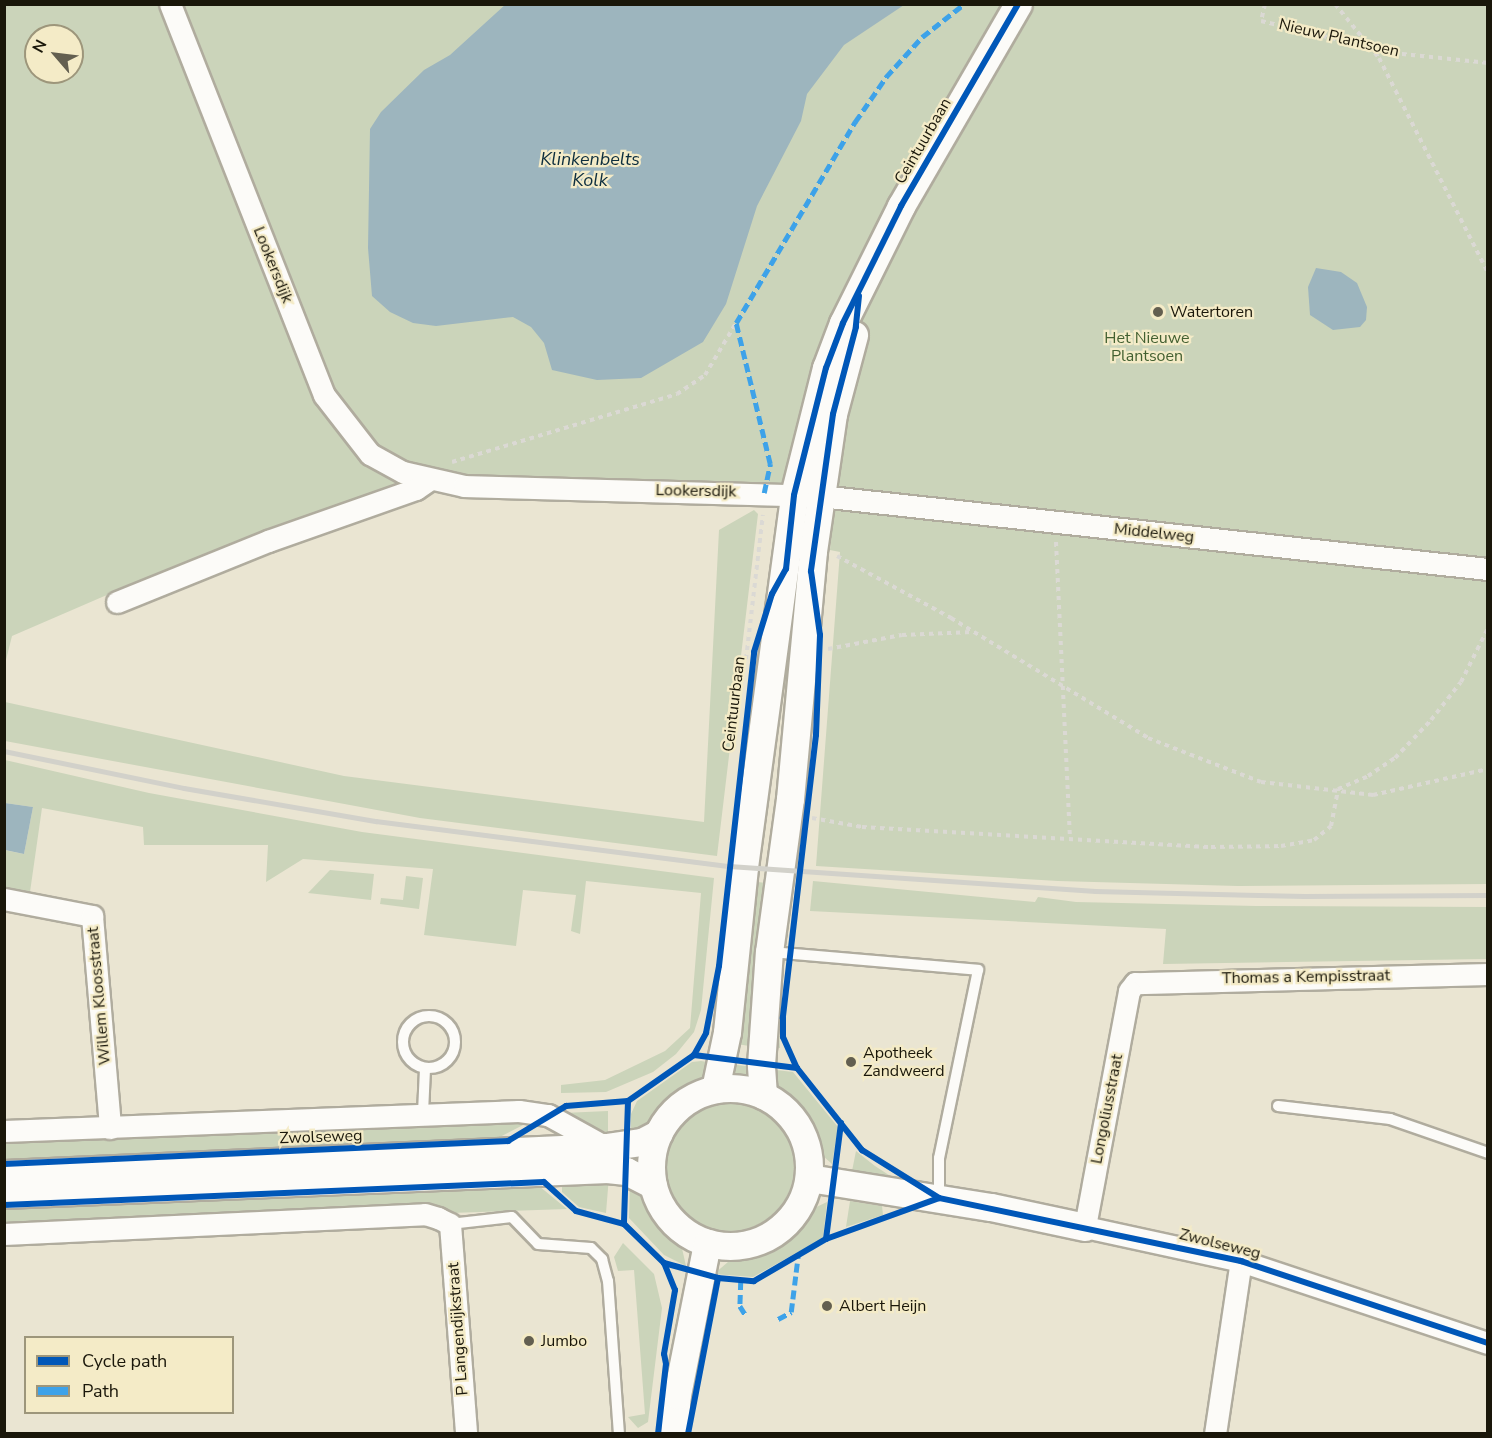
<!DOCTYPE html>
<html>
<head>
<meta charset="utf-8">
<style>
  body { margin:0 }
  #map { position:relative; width:1492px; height:1438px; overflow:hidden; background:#eae5d2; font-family:"Nunito Sans",sans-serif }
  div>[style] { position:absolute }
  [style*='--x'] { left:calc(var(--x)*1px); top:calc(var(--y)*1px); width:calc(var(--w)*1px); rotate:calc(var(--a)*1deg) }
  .green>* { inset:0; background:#cbd4ba; transform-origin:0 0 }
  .round { border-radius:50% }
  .water>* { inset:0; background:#9db5be }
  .path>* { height:4px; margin-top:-2px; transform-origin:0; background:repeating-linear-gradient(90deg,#dbd9d4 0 4.5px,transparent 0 9px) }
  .roads { filter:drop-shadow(2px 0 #b0ac9e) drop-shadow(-2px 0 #b0ac9e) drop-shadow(0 2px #b0ac9e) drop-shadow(0 -2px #b0ac9e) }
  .service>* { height:10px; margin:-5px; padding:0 5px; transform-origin:5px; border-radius:5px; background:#fcfbf8 }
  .service>.ring { margin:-5px; padding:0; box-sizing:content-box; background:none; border:10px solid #fcfbf8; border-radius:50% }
  .minor>* { height:21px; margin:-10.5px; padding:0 10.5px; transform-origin:10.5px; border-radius:10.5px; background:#fcfbf8 }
  .tertiary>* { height:27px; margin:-13.5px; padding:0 13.5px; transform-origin:13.5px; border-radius:13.5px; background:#fcfbf8 }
  .tertiary>.ring { margin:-13.5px; padding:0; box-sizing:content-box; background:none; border:27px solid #fcfbf8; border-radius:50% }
  .rail>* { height:4.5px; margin:-2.25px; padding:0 2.25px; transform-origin:2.25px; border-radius:2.25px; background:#d2d1ca }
  .quiet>* { height:4.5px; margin-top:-2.25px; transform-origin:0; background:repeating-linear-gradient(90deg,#3da2e9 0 9px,transparent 0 13.5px) }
  .cycleway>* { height:6px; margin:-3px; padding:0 3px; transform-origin:3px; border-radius:3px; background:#0057b8 }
  .dots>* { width:16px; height:16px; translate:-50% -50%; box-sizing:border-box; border:3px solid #f4ebc7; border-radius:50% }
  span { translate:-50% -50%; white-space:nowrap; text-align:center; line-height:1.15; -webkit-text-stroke:4.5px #f4ebc7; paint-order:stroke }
  .street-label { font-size:16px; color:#1a170a }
  .poi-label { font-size:16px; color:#1a170a }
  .left { translate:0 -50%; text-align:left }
  .park-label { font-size:16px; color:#436031 }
  .water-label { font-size:18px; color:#0d2e3e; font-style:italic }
  .frame { position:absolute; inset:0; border:6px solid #1a170a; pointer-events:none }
  .legend { position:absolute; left:24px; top:1336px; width:210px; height:78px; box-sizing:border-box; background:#f4ebc7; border:2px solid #9d967b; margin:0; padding:8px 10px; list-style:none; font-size:18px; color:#1a170a }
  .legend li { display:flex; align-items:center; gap:12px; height:30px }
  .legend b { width:30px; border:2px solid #9d967b }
  .north { position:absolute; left:24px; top:24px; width:60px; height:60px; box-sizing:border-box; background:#f4ebc7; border:2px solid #9d967b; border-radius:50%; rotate:298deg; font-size:16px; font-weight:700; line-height:24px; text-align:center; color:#1a170a }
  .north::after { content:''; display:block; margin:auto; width:21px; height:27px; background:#635f50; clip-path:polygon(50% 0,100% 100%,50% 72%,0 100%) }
</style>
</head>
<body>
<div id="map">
  <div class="green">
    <div style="clip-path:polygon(evenodd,5px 5px,160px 5px,273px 288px,332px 419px,350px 446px,374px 466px,412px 483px,160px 572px,12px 636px,5px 664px,5px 5px,36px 36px,72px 36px,72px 72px,36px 72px,36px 36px)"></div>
    <div style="clip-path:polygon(179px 5px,1487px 5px,1487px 884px,1238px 886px,1058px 881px,816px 866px,840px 552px,830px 550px,835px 487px,441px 477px,402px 466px,370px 445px,344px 415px,315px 359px)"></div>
    <div style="clip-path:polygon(754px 510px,758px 514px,717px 856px,420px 818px,5px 741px,5px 702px,344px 776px,704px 822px,719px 530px)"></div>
    <div style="clip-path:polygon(5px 760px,149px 793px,362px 832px,714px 878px,701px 1010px,694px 1032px,676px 1054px,653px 1072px,606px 1092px,561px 1093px,561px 1085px,605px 1080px,665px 1051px,690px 1028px,701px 893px,586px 881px,580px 934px,571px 931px,576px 895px,523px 890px,516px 946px,424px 935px,433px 869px,303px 859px,266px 882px,268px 845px,144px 845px,143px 827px,42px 808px,30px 892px,5px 888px,4px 850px,24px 854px,33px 807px,5px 803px)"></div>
    <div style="clip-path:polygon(330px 870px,374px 874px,371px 900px,308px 893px)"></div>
    <div style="clip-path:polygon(406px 876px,423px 878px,419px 909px,380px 904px,381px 898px,403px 900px)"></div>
    <div style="clip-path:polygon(749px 881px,767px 883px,756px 1047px,730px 1043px)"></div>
    <div style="clip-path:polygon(813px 881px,1035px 902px,1038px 897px,1076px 902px,1256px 906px,1487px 907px,1487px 959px,1163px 964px,1166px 929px,810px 911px)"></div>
    <div style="clip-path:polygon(784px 965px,779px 1032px,780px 1048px,770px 1047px,780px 967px)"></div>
    <div style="clip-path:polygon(701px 1061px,714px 1063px,708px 1076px,675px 1100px,652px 1125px,631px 1138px,631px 1114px,637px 1101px,692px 1062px)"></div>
    <div style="left:729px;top:1064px;width:26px;height:15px;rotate:7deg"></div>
    <div style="clip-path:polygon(768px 1069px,793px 1072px,838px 1127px,832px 1164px,813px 1147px,807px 1127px,774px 1086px)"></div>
    <div class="round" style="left:666px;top:1103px;width:128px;height:128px"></div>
    <div style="clip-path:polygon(608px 1111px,608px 1133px,563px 1113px)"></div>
    <div style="clip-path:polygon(509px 1118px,527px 1123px,496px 1139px,5px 1161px,4px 1141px)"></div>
    <div style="clip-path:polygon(856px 1151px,875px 1166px,895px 1179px,852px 1171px)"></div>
    <div style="clip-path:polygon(609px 1176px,606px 1213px,579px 1207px,562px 1192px,562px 1178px)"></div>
    <div style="clip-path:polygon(630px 1181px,645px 1192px,681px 1244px,686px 1266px,664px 1255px,629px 1218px)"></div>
    <div style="clip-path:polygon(539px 1186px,567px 1209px,450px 1213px,434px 1204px,5px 1226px,5px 1208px)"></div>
    <div style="clip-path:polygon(850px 1201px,882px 1206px,883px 1215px,846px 1227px)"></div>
    <div style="clip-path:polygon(827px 1202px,823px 1238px,753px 1277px,714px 1274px,735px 1256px,754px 1252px,784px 1236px,808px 1211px)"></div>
    <div style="clip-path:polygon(623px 1243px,654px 1274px,662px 1308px,648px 1422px,638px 1428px,628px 1417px,645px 1414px,634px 1270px,618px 1271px,614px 1257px)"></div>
  </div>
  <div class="water">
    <div style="clip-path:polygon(506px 4px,904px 4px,904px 5px,844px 45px,807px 94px,801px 121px,757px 206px,726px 304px,703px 342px,641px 378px,597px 380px,552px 370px,544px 343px,531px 327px,513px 317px,436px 326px,413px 323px,390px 312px,372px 296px,368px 248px,370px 129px,381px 112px,424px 70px,450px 55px)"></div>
    <div style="clip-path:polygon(1316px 268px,1341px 272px,1357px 283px,1367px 307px,1366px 320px,1360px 327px,1333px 330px,1310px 315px,1308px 287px)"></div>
    <div style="clip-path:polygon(5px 803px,33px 807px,24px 854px,5px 850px)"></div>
  </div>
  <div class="path">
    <div style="--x:1265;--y:4;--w:17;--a:103"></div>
    <div style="--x:1261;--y:21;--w:136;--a:13.6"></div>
    <div style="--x:1393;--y:53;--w:96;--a:6"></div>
    <div style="--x:1335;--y:4;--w:70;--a:50.8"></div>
    <div style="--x:1379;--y:58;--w:241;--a:63.1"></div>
    <div style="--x:452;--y:462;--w:235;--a:-16.8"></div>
    <div style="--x:677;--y:394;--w:34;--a:-34"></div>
    <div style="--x:705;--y:375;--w:61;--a:-59.2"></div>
    <div style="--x:1056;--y:542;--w:295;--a:87.3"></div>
    <div style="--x:837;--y:556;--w:130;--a:28.5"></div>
    <div style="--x:951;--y:618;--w:231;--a:31.3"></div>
    <div style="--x:1148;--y:738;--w:121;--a:21.3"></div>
    <div style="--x:1261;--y:782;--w:113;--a:6.6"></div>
    <div style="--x:1373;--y:795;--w:118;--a:-12.7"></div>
    <div style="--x:828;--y:649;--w:75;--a:-10.7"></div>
    <div style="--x:902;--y:635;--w:70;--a:-2.5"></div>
    <div style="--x:746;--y:659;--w:145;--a:-83.3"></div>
    <div style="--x:812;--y:818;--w:51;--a:10.2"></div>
    <div style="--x:862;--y:827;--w:350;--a:3.3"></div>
    <div style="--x:1211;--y:847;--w:70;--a:-0.8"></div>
    <div style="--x:1281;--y:846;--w:34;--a:-10"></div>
    <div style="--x:1314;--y:840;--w:22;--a:-39"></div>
    <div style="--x:1331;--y:826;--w:38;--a:-79"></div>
    <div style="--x:1338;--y:789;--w:33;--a:-23"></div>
    <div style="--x:1368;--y:776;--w:32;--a:-34"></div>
    <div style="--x:1395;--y:758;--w:52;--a:-46.5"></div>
    <div style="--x:1431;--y:720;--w:48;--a:-51.7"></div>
    <div style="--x:1461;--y:682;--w:60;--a:-63.4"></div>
  </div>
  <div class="roads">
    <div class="service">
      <div style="--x:770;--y:952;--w:209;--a:4.9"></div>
      <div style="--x:978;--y:970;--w:192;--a:101.7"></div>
      <div style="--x:939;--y:1158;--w:40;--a:90"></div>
      <div class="ring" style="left:403px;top:1016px;width:42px;height:42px"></div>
      <div style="--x:1278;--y:1106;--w:113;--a:6.6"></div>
      <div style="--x:1390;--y:1119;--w:104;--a:19.1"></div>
      <div style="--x:423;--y:1113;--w:44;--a:-87.4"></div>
      <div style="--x:450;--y:1224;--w:62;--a:-6.4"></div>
      <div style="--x:512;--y:1217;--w:37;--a:46"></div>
      <div style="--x:538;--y:1244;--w:53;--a:4.3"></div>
      <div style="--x:591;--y:1248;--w:16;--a:45"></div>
      <div style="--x:602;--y:1259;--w:23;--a:75"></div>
      <div style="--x:608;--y:1281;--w:153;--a:85.9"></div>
    </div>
    <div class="minor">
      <div style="--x:170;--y:4;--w:420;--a:68.5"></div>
      <div style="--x:324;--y:395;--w:75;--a:52.1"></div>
      <div style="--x:370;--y:454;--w:38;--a:29"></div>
      <div style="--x:403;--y:472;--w:63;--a:12.9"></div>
      <div style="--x:464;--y:486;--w:356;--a:1.6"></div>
      <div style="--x:820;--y:496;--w:672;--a:6.24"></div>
      <div style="--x:117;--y:602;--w:163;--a:-22"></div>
      <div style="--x:268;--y:541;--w:157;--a:-19.4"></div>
      <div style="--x:416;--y:489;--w:16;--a:-35"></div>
      <div style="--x:4;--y:899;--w:90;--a:10.9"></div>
      <div style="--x:92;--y:916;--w:213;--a:85.1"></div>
      <div style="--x:1488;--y:974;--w:353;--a:178.5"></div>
      <div style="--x:1135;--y:983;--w:10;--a:127"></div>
      <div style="--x:1129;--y:991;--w:240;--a:100.6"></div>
      <div style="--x:1085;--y:1227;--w:160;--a:12.3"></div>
      <div style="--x:1241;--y:1261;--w:260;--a:18.4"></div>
      <div style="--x:4;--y:1131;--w:515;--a:-2.22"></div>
      <div style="--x:519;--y:1111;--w:29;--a:8"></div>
      <div style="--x:548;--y:1115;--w:66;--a:28.9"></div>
      <div style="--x:4;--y:1234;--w:421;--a:-2.7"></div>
      <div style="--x:425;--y:1214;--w:14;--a:17"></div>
      <div style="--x:438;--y:1218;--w:13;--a:27"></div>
      <div style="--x:450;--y:1224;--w:211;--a:85.6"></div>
      <div style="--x:1215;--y:1434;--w:175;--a:-81.5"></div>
    </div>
    <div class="tertiary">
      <div class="ring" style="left:651px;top:1088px;width:131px;height:131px"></div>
      <div style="--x:715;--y:1089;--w:58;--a:-78.1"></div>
      <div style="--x:727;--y:1032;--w:166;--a:-84.1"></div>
      <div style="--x:744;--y:867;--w:375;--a:-82.3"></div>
      <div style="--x:794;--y:495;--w:131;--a:-75.9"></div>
      <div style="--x:826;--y:368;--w:48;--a:-69.3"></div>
      <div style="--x:843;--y:323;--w:131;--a:-63.6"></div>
      <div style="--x:901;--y:206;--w:233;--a:-59.9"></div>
      <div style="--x:763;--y:1095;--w:30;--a:-94"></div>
      <div style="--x:761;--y:1065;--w:113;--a:-86"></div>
      <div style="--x:769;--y:952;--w:154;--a:-82.2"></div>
      <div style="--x:790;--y:799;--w:249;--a:-84.7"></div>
      <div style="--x:813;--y:551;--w:138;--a:-81.7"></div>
      <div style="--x:833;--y:414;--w:82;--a:-75.1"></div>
      <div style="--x:4;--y:1174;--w:603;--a:-2.57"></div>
      <div style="--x:606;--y:1147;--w:36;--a:-8"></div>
      <div style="--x:642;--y:1142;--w:19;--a:-28"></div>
      <div style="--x:809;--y:1178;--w:184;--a:9.1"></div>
      <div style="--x:991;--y:1207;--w:96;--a:12"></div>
      <div style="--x:4;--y:1194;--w:604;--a:-2.37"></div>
      <div style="--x:607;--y:1169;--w:19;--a:6"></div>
      <div style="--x:626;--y:1171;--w:30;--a:27"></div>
      <div style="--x:674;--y:1434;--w:39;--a:-86"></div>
      <div style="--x:677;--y:1395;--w:155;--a:-78.8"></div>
    </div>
  </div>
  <div class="rail">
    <div style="--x:4;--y:751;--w:184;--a:11.6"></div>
    <div style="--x:184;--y:788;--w:195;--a:9.8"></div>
    <div style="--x:376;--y:821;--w:356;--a:7.3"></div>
    <div style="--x:729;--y:866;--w:367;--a:3.9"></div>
    <div style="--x:1095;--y:891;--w:209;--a:1.4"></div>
    <div style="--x:1304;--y:896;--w:184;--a:-0.3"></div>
  </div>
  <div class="quiet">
    <div style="--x:764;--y:493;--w:30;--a:-78"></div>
    <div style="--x:770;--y:464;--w:145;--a:-103.6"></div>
    <div style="--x:736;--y:323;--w:234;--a:-59.4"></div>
    <div style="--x:855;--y:122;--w:55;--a:-55.4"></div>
    <div style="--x:886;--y:77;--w:54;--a:-48"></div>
    <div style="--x:922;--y:37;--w:53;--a:-38.2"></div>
    <div style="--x:741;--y:1281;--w:25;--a:92"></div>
    <div style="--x:740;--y:1306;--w:13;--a:58"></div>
    <div style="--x:778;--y:1319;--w:15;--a:-28"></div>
    <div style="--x:791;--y:1312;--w:56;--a:-82.9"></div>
  </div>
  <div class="cycleway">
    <div style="--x:859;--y:296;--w:31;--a:96"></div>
    <div style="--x:856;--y:327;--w:90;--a:104.8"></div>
    <div style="--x:833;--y:414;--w:159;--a:98"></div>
    <div style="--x:811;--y:571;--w:65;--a:82"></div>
    <div style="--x:820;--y:635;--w:100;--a:92.3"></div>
    <div style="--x:816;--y:735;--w:285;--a:96.7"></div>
    <div style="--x:783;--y:1018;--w:19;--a:90"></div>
    <div style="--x:783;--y:1037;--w:34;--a:66"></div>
    <div style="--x:797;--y:1068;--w:105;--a:51.6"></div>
    <div style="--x:862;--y:1150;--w:91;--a:31.9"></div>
    <div style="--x:939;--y:1198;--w:309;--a:11.8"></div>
    <div style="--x:1241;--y:1261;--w:260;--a:18.4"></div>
    <div style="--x:694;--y:1055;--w:25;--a:-61"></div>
    <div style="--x:706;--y:1033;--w:68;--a:-79"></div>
    <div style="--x:719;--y:966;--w:316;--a:-83.6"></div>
    <div style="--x:754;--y:652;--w:61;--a:-72.8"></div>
    <div style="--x:772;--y:594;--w:29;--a:-61"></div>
    <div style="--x:786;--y:569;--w:74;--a:-83.8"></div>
    <div style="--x:794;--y:495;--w:131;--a:-75.9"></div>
    <div style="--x:826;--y:368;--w:48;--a:-69.3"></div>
    <div style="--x:843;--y:323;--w:131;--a:-63.6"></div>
    <div style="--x:901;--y:206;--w:233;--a:-59.9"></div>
    <div style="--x:797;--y:1068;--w:104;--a:-172.8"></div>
    <div style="--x:694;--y:1055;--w:80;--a:145.1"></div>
    <div style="--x:628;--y:1101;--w:123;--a:91.9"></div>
    <div style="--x:624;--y:1224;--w:56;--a:44.3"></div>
    <div style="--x:664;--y:1263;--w:56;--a:15.5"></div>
    <div style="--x:718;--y:1278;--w:36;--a:5"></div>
    <div style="--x:754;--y:1281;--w:83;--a:-30.3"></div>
    <div style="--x:826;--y:1239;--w:117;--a:-82.6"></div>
    <div style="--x:4;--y:1164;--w:505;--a:-2.61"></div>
    <div style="--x:508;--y:1141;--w:68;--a:-31.1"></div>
    <div style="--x:566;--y:1106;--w:62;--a:-4.6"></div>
    <div style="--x:4;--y:1205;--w:540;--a:-2.44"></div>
    <div style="--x:544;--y:1182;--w:43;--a:42.2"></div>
    <div style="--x:576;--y:1211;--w:50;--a:15.2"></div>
    <div style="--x:826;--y:1239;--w:120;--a:-19.9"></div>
    <div style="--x:658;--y:1434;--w:70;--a:-83.5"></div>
    <div style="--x:666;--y:1364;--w:10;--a:-101"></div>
    <div style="--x:664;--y:1354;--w:65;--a:-80.2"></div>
    <div style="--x:675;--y:1290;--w:29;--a:-112"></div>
    <div style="--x:688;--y:1434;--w:159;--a:-79.1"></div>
  </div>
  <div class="dots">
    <div style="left:1158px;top:312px;background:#635f50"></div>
    <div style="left:851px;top:1062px;background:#635f50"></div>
    <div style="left:827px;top:1306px;background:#635f50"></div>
    <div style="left:529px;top:1341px;background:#635f50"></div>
  </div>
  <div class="street-label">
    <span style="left:1339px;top:38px;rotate:13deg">Nieuw Plantsoen</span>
    <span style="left:923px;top:141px;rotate:-60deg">Ceintuurbaan</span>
    <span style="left:273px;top:265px;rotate:68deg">Lookersdijk</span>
    <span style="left:696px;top:491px;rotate:1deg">Lookersdijk</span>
    <span style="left:1154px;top:533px;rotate:6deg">Middelweg</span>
    <span style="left:734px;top:704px;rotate:-83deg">Ceintuurbaan</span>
    <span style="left:1306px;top:977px;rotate:-1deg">Thomas a Kempisstraat</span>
    <span style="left:99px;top:996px;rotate:-95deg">Willem Kloosstraat</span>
    <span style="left:1107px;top:1109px;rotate:-79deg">Longoliusstraat</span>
    <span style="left:321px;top:1137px;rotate:-2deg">Zwolseweg</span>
    <span style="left:1220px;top:1244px;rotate:14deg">Zwolseweg</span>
    <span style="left:458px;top:1329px;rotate:-94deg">P Langendijkstraat</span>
  </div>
  <div class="poi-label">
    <span class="left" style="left:1170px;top:312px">Watertoren</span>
    <span class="left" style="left:863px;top:1062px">Apotheek<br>Zandweerd</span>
    <span class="left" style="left:839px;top:1306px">Albert Heijn</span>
    <span class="left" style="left:541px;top:1341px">Jumbo</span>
  </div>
  <div class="park-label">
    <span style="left:1147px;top:347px">Het Nieuwe<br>Plantsoen</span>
  </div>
  <div class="water-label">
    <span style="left:590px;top:170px">Klinkenbelts<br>Kolk</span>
  </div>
  <div class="frame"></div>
  <ul class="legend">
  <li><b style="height:8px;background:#0057b8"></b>Cycle path</li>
  <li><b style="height:8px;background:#3da2e9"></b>Path</li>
  </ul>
  <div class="north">N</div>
</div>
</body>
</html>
